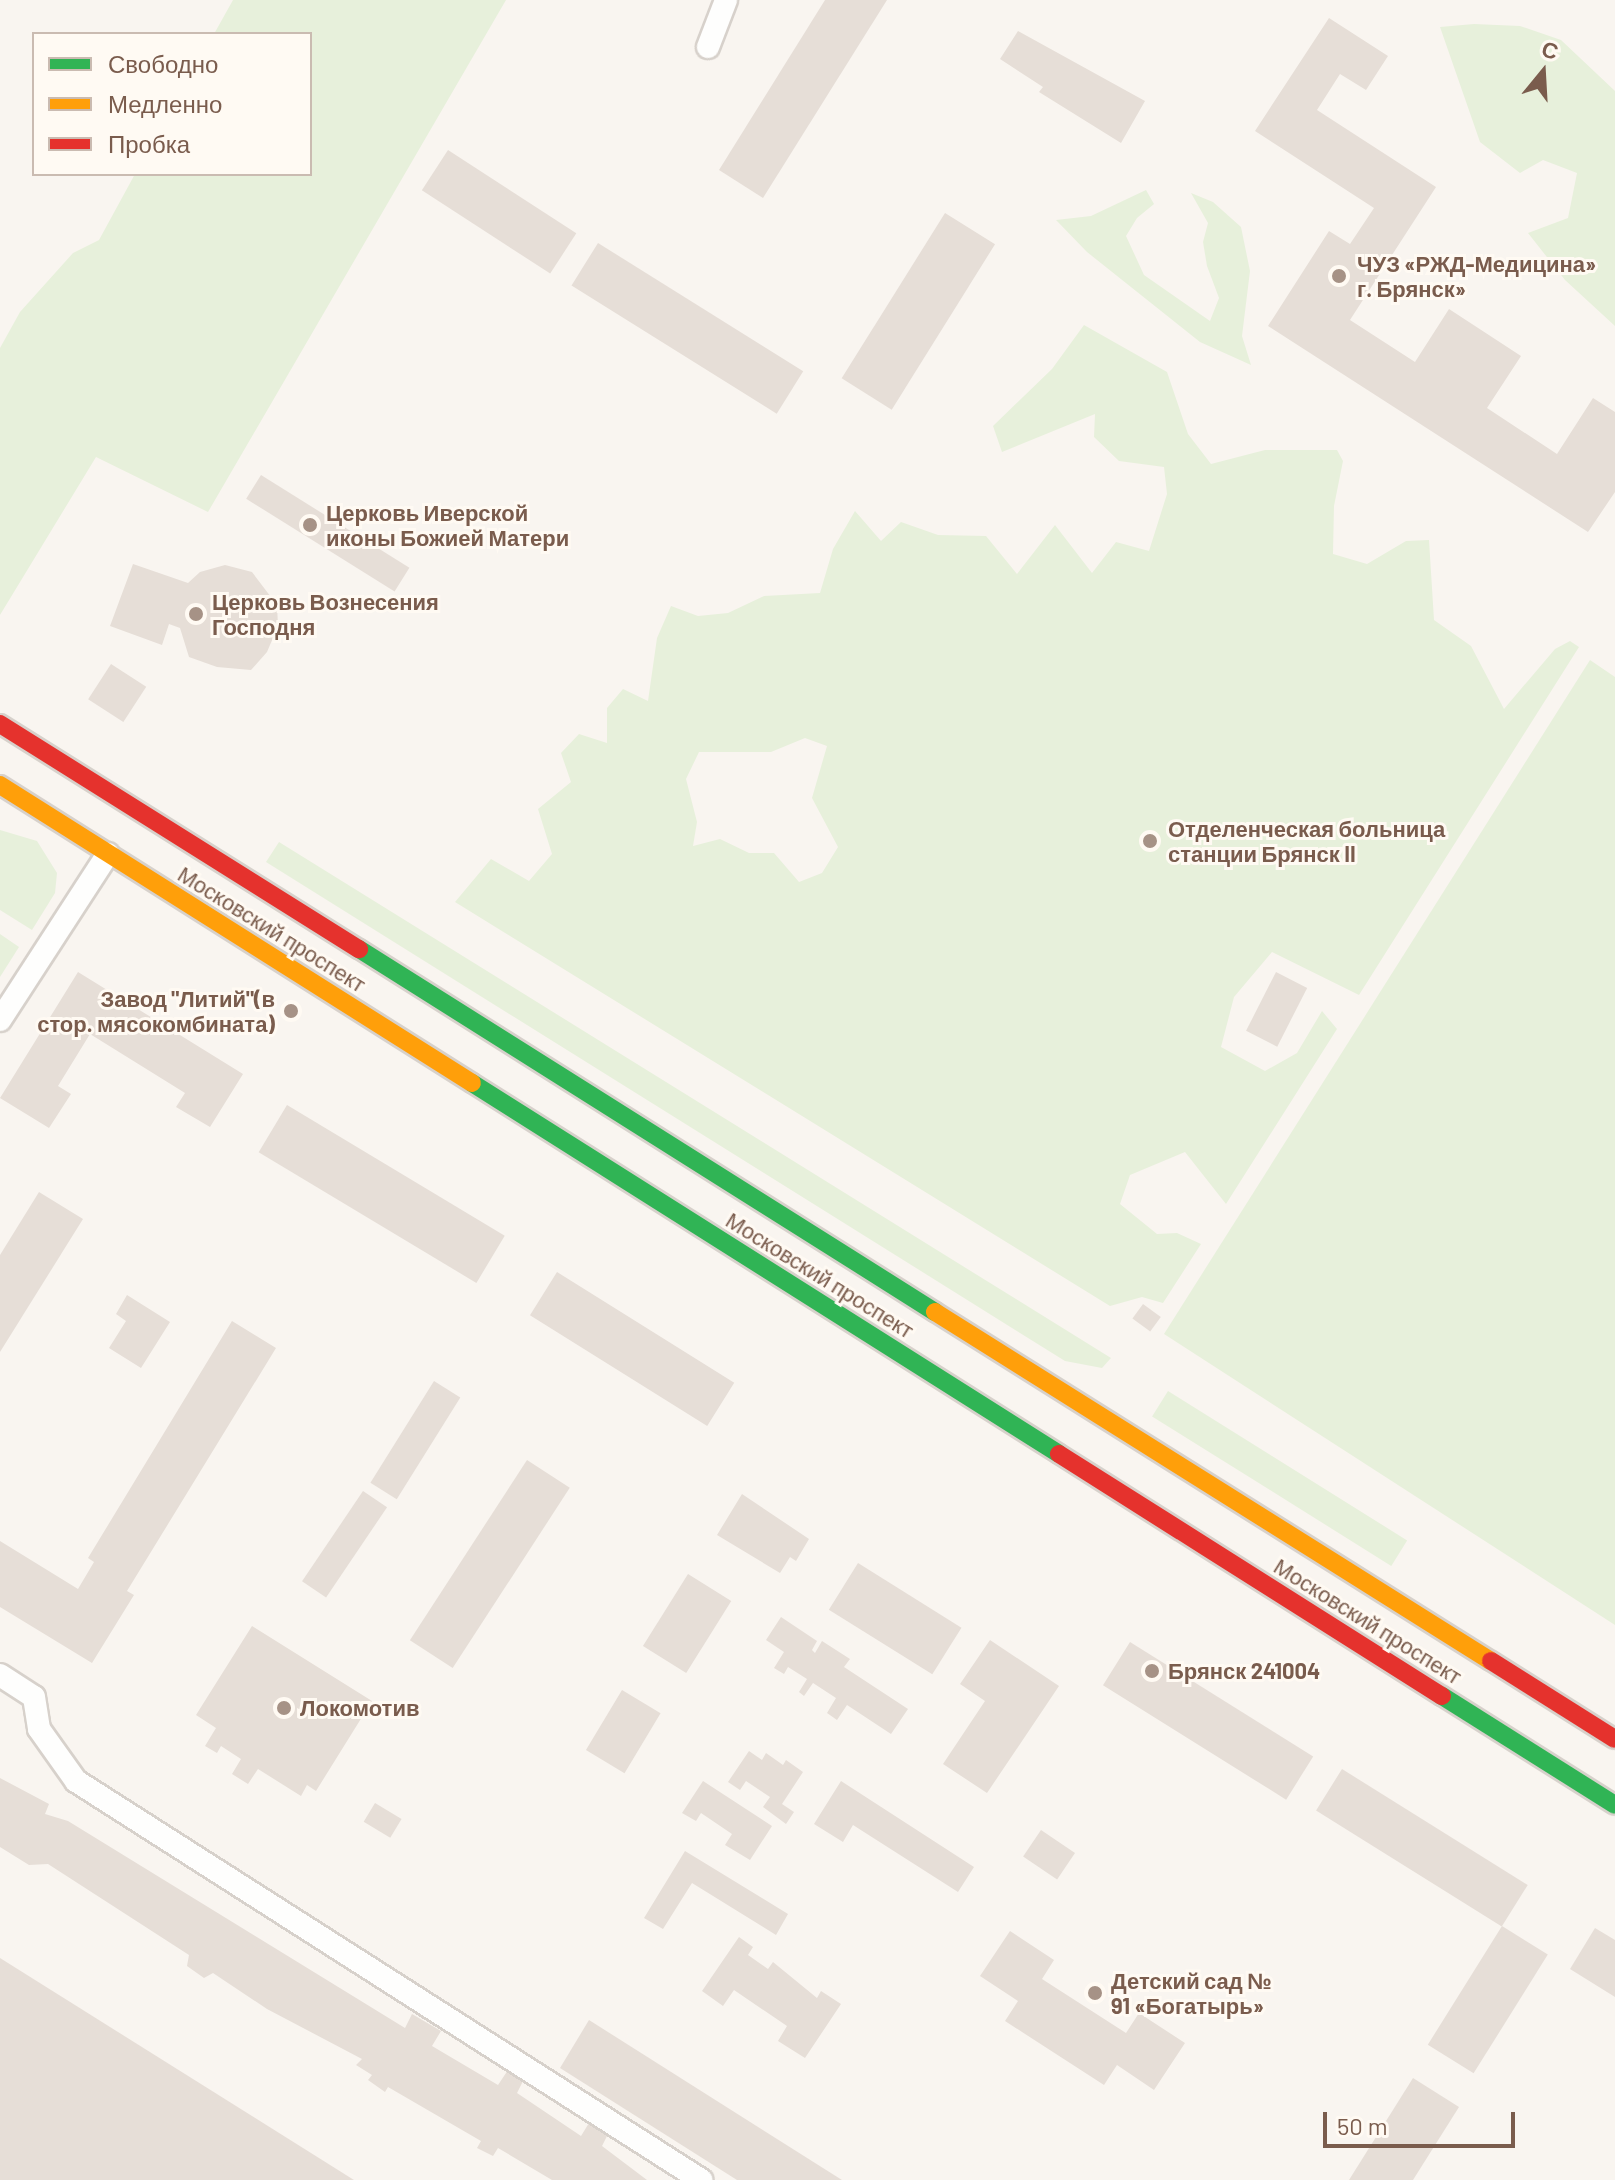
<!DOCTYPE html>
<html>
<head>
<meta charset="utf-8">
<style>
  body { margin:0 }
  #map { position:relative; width:1615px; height:2180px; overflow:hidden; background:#f9f5f0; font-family:Barlow,sans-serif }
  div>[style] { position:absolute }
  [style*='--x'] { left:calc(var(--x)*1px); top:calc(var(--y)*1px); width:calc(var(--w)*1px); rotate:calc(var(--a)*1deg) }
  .green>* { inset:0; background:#e7f0db; transform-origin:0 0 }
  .building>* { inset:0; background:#e6ded7; transform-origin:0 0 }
  .roads { filter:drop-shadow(2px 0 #d7d1cb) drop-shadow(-2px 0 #d7d1cb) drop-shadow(0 2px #d7d1cb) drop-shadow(0 -2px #d7d1cb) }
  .street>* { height:22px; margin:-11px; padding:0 11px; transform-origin:11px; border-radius:11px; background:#fefefd }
  .fast>* { height:18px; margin:-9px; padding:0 9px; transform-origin:9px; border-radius:9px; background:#30b455 }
  .slow>* { height:18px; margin:-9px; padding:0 9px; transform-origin:9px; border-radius:9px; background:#ff9f0a }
  .jam>* { height:18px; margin:-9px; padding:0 9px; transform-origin:9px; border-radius:9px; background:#e5322d }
  .dots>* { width:22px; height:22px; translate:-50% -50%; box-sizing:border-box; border:4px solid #fffaf3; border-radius:50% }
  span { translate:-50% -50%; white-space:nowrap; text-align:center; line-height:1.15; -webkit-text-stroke:6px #fffaf3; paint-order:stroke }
  .poi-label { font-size:22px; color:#7a5c4d; font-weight:700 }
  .left { translate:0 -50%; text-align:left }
  .right { translate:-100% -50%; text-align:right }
  .street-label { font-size:22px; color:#7a5c4d }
  .legend { position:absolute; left:32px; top:32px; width:280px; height:144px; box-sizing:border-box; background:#fffaf3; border:2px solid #cabbb1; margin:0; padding:10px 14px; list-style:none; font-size:24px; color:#7a5c4d }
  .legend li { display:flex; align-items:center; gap:16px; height:40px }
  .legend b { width:40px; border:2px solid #cabbb1 }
  .north { position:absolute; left:1503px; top:32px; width:80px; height:80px; -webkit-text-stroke:6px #fffaf3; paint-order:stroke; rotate:18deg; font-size:22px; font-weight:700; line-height:32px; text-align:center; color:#7a5c4d }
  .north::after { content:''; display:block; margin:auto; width:28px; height:36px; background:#7a5c4d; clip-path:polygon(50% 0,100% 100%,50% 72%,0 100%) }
  .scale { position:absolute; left:1323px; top:2112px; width:192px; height:36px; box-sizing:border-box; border:4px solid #7a5c4d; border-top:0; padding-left:10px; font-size:24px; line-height:28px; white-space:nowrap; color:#7a5c4d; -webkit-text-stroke:6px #fffaf3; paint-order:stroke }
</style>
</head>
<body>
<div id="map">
  <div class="green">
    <div style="clip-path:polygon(233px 0,506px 0,208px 512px,96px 457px,0 615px,0 348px,20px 312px,73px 253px,99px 240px,135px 174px,310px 174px,310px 34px,214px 34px)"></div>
    <div style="clip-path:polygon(1474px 24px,1520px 26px,1561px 40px,1615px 91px,1615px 326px,1565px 280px,1528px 233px,1568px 218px,1577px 173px,1543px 160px,1520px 173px,1480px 142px,1440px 27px)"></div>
    <div style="clip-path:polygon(1146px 190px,1154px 204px,1137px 218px,1126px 236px,1144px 275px,1210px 321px,1219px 298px,1207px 266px,1203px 242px,1208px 223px,1191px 193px,1213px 202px,1241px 227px,1250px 271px,1242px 336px,1251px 365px,1200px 342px,1087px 252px,1056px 220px,1091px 216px)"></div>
    <div style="clip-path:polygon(evenodd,1084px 325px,1167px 372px,1188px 434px,1211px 464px,1265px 450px,1337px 450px,1343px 461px,1334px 506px,1333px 554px,1367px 564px,1406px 541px,1429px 540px,1434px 620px,1471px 646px,1504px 709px,1555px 649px,1570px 641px,1579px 647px,1359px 995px,1272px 952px,1234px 997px,1221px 1047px,1265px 1071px,1297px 1053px,1322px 1011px,1337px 1029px,1226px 1204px,1185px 1152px,1130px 1175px,1120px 1204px,1157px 1234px,1177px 1233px,1201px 1244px,1163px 1303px,1142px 1297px,1110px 1306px,455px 902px,491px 859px,529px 881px,552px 854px,538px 809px,571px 782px,561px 753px,579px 734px,607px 743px,607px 708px,623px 689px,648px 701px,657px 638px,671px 606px,698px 616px,728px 613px,764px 596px,820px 593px,833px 549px,855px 511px,881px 541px,901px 522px,938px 535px,986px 536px,1017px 574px,1055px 525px,1092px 573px,1116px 542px,1149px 551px,1167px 494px,1164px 467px,1119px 461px,1094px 437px,1095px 414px,1002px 452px,993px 426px,1052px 369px,1084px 325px,805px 738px,827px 746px,812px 798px,838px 847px,822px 873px,799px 882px,774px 853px,749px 853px,720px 839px,693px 846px,697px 822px,686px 779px,699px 752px,771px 752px,805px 738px)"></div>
    <div style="clip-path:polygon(1590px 660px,1615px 677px,1615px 1625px,1164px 1334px)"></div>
    <div style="clip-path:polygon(0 830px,37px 841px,57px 873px,55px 893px,32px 930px,0 910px)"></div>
    <div style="clip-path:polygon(279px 842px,1111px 1358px,1102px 1368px,1065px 1361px,266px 862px)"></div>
    <div style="clip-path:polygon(0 934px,19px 947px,0 977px)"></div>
    <div style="left:1168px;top:1391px;width:282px;height:30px;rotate:32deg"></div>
  </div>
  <div class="building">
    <div style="clip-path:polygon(825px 0,887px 0,763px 198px,719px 170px)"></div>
    <div style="clip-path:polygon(1329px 18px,1388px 56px,1366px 90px,1340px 74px,1317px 110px,1436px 187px,1350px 320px,1415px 362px,1449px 309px,1521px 356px,1487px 408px,1557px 454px,1593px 398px,1615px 412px,1615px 492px,1588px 532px,1268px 326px,1329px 231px,1350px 244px,1374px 208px,1255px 131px)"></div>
    <div style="clip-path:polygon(1018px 31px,1145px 101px,1121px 143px,1039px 92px,1043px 87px,1000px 59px)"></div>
    <div style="left:448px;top:150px;width:153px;height:48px;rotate:33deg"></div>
    <div style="left:945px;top:213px;width:59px;height:195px;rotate:32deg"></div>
    <div style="left:598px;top:243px;width:242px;height:50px;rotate:32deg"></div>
    <div style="left:261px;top:475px;width:175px;height:28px;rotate:32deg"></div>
    <div style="clip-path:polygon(133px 564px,188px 583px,200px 572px,225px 565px,252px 572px,277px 605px,278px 626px,267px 652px,251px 670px,217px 667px,189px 657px,180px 628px,169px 624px,162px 645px,110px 626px)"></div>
    <div style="left:111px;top:664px;width:42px;height:42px;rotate:33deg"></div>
    <div style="clip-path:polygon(78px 972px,243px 1074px,210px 1127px,176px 1107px,185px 1093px,90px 1034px,58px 1086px,71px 1094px,49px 1128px,0 1098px)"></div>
    <div style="left:1276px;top:972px;width:35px;height:66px;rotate:27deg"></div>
    <div style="left:287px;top:1105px;width:254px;height:55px;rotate:31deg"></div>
    <div style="clip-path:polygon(39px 1192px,83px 1219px,0 1352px,0 1255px)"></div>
    <div style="left:557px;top:1272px;width:209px;height:51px;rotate:32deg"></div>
    <div style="clip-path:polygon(127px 1295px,170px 1322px,141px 1368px,109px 1348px,126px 1321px,116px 1314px)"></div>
    <div style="left:1143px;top:1304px;width:22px;height:18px;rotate:36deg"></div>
    <div style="clip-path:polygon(232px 1321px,276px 1348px,127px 1591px,134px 1595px,92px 1663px,0 1607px,0 1541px,78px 1589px,94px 1562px,88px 1558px)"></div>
    <div style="left:434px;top:1381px;width:31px;height:120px;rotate:32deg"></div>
    <div style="left:527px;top:1460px;width:51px;height:215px;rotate:33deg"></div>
    <div style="left:363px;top:1491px;width:29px;height:109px;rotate:34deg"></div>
    <div style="clip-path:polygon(742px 1494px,809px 1539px,796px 1561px,790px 1557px,780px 1573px,717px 1535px)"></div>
    <div style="left:858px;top:1563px;width:122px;height:55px;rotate:32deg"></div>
    <div style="left:688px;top:1574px;width:51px;height:85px;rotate:32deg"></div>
    <div style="clip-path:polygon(781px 1617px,817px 1641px,812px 1650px,815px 1653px,822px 1641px,850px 1659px,844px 1667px,908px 1709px,891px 1734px,847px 1705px,837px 1720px,827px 1713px,836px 1698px,813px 1683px,804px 1696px,799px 1692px,807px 1679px,788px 1667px,784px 1674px,774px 1668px,784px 1652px,766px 1640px)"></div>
    <div style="clip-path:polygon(252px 1626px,372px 1701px,316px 1791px,307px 1785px,301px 1796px,258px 1769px,248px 1784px,232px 1774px,241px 1759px,221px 1746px,217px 1753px,205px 1746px,216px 1728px,196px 1715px)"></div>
    <div style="clip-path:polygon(990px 1640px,1059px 1686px,987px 1793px,943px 1764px,985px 1701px,960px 1684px)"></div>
    <div style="left:1130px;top:1642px;width:216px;height:51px;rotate:32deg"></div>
    <div style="left:622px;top:1690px;width:45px;height:70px;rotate:31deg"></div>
    <div style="clip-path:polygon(749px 1751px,762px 1760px,766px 1753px,783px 1765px,786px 1760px,803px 1772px,782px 1804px,794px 1812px,786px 1824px,763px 1807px,770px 1797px,746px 1781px,740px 1790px,728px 1782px)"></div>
    <div style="left:1342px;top:1769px;width:219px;height:49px;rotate:32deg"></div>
    <div style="clip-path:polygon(0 1778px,49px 1804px,45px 1814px,68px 1821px,405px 2028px,412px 2014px,441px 2031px,432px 2046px,498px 2085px,508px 2070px,524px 2079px,517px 2093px,581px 2136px,589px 2123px,608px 2134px,602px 2146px,647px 2180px,552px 2180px,498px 2148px,493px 2156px,477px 2148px,481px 2141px,388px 2087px,385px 2092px,368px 2080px,372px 2075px,356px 2065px,362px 2059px,267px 2009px,213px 1973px,204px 1978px,187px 1966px,189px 1955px,48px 1864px,29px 1865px,0 1847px)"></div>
    <div style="clip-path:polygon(703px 1781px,772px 1826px,750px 1860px,725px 1845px,732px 1834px,701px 1813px,696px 1821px,682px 1813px)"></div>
    <div style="clip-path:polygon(841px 1781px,974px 1867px,958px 1892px,853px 1825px,843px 1842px,814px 1824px)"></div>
    <div style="left:375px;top:1803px;width:31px;height:22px;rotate:31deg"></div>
    <div style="left:1041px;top:1830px;width:41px;height:32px;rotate:34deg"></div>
    <div style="clip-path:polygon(685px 1851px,788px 1914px,776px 1935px,692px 1883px,663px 1929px,644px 1918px)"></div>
    <div style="left:1502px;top:1926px;width:54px;height:140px;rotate:32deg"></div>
    <div style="clip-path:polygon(1595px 1928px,1615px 1940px,1615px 1997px,1570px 1969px)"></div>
    <div style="clip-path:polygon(1010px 1931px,1054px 1960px,1042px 1979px,1126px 2033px,1139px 2013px,1185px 2043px,1154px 2090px,1117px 2065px,1104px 2085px,1005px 2021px,1018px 2001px,980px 1976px)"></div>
    <div style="clip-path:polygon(739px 1937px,753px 1947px,748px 1955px,768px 1969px,773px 1962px,817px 1998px,821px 1991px,841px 2004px,805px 2058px,778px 2041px,787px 2026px,734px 1990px,723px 2006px,702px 1991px)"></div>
    <div style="clip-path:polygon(0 1958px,354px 2180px,0 2180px)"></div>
    <div style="clip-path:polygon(589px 2020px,842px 2180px,737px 2180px,560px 2068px)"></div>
    <div style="clip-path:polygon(1413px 2078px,1459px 2107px,1413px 2180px,1349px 2180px)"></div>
  </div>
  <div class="roads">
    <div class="street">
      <div style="--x:708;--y:47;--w:50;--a:-69"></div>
      <div style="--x:0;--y:1020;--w:198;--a:-57"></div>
      <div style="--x:0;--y:1675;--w:40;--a:32.9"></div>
      <div style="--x:34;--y:1697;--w:32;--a:81"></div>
      <div style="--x:39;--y:1729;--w:64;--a:54.6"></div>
      <div style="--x:76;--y:1781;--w:742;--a:32.55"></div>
    </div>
    <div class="fast">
      <div style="--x:359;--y:949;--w:681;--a:32.22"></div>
      <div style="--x:472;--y:1083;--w:694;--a:32.29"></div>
      <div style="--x:1442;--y:1696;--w:204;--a:32.2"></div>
    </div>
    <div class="slow">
      <div style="--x:0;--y:785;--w:558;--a:32.27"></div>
      <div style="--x:935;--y:1312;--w:656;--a:32.12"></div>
    </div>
    <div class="jam">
      <div style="--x:0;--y:724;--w:424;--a:32.1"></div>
      <div style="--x:1059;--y:1454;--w:453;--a:32.3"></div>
      <div style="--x:1491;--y:1661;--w:146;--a:32.2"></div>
    </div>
  </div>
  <div class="dots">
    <div style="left:1339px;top:276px;background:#a69286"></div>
    <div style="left:310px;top:525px;background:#a69286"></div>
    <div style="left:196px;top:614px;background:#a69286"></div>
    <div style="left:1150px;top:841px;background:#a69286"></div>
    <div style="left:291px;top:1011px;background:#a69286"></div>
    <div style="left:1152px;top:1671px;background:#a69286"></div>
    <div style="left:284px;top:1708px;background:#a69286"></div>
    <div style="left:1095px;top:1993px;background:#a69286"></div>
  </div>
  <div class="poi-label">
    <span class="left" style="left:1357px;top:276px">ЧУЗ «РЖД-Медицина»<br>г. Брянск»</span>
    <span class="left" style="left:326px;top:525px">Церковь Иверской<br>иконы Божией Матери</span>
    <span class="left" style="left:212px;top:614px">Церковь Вознесения<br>Господня</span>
    <span class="left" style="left:1168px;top:841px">Отделенческая больница<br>станции Брянск II</span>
    <span class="right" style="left:275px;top:1011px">Завод "Литий"(в<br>стор. мясокомбината)</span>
    <span class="left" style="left:1168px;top:1671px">Брянск 241004</span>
    <span class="left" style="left:300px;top:1708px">Локомотив</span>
    <span class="left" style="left:1111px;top:1993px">Детский сад №<br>91 «Богатырь»</span>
  </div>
  <div class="street-label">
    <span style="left:272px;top:929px;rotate:32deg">Московский проспект</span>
    <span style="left:820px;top:1275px;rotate:32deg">Московский проспект</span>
    <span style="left:1368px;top:1621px;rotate:32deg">Московский проспект</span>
  </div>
  <ul class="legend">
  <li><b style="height:10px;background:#30b455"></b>Свободно</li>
  <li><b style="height:10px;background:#ff9f0a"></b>Медленно</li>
  <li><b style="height:10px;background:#e5322d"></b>Пробка</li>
  </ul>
  <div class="north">С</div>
  <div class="scale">50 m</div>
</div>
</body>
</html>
